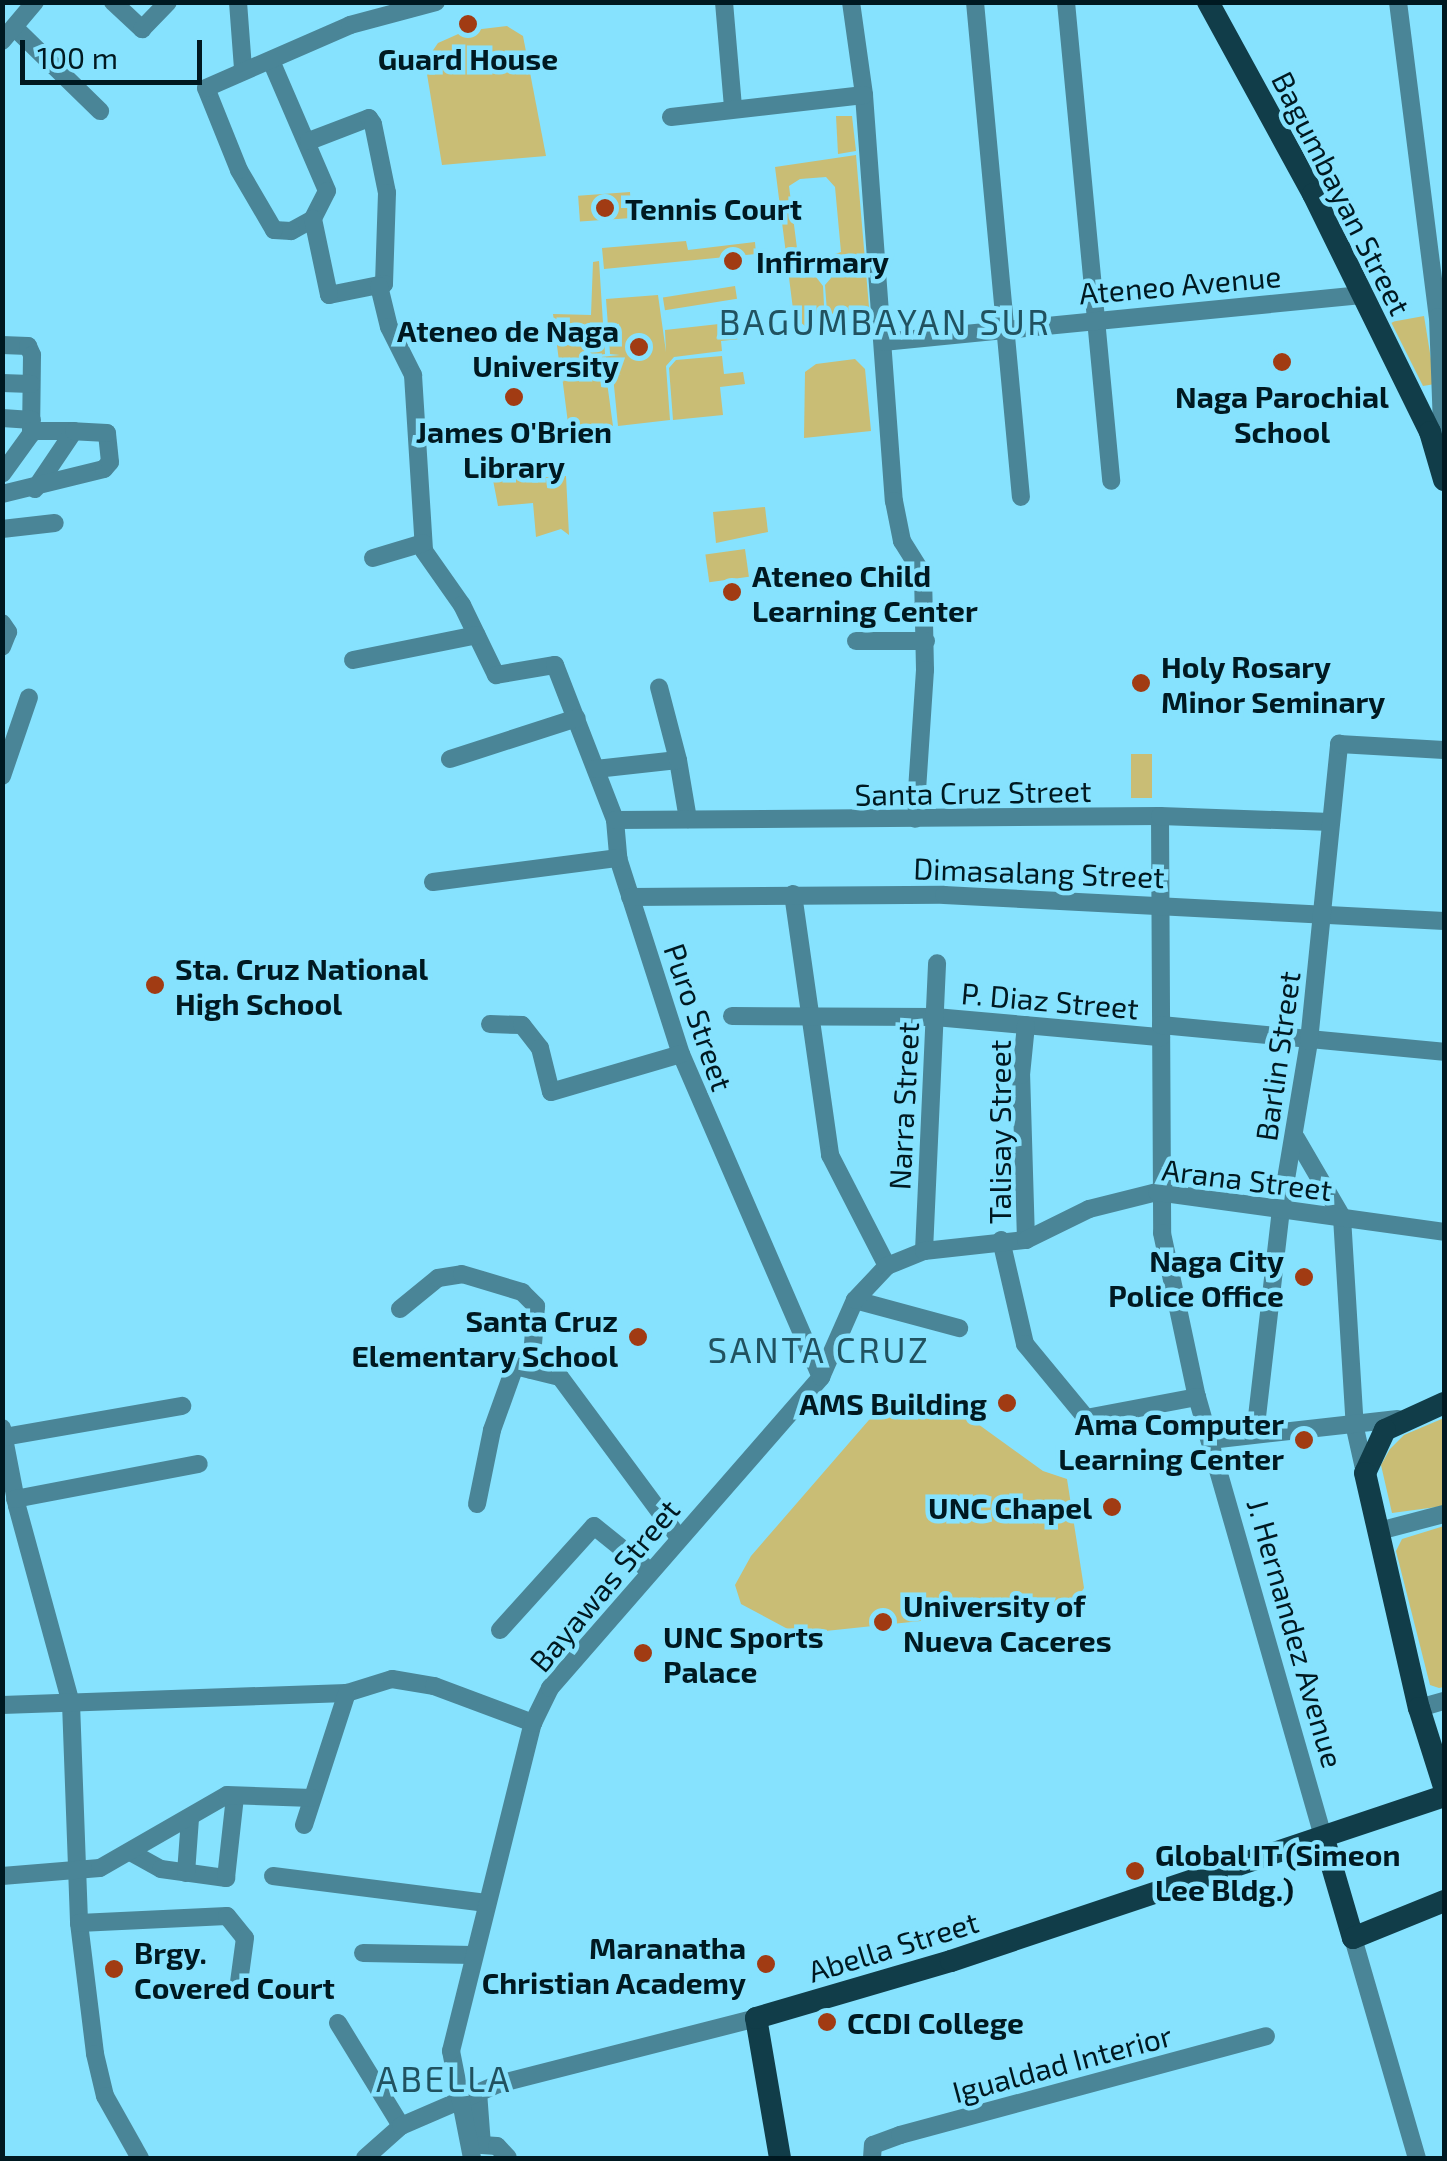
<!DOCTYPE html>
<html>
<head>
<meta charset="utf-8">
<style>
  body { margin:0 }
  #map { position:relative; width:1447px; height:2161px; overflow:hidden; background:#86e2fe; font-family:"Exo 2",sans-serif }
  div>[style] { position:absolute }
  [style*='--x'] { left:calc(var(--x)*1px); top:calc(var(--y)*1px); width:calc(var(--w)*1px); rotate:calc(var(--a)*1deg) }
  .green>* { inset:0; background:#c9bd75; transform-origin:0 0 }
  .minor>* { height:18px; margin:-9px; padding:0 9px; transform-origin:9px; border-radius:9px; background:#4a8597 }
  .major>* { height:22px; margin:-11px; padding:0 11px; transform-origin:11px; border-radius:11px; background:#113d49 }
  .dots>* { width:28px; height:28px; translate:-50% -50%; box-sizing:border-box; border:5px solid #86e2fe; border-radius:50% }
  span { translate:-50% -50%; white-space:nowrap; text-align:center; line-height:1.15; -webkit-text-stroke:9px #86e2fe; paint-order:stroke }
  .poi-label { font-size:30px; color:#001921; font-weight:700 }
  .left { translate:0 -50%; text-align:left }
  .right { translate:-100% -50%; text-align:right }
  .street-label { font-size:30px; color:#001921 }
  .quarter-label { font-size:35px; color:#215260; letter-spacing:2.5px }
  .frame { position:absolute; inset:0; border:5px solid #001921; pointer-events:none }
  .scale { position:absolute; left:20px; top:40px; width:182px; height:45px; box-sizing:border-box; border:5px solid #001921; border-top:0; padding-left:12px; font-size:30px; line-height:35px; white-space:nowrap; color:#001921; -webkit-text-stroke:8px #86e2fe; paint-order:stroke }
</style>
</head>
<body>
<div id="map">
  <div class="green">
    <div style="clip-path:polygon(507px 26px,523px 36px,546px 156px,442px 165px,425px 62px,438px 43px,465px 31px)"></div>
    <div style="clip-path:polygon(836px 116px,852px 116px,856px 151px,838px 154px)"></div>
    <div style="clip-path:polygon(856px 155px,869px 307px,863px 318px,828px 325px,825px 285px,831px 278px,823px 258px,841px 252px,835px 187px,826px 177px,800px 179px,789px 186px,798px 256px,821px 259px,816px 277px,823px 286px,825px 325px,805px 326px,794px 317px,775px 167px)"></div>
    <div style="left:630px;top:192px;width:26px;height:52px;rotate:86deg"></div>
    <div style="clip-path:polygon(686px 241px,688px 250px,755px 242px,756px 254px,604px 269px,602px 248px)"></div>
    <div style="clip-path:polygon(599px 261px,605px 354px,598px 355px,598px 363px,560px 369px,553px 314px,591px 315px,593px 262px)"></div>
    <div style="left:735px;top:286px;width:13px;height:73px;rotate:81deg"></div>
    <div style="clip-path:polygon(658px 295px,666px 352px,665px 330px,737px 322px,740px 339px,721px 341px,722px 351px,674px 357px,666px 366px,670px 420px,618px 426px,613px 376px,621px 374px,606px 375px,613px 426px,569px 431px,562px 376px,600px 371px,600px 357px,620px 355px,610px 354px,606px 299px)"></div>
    <div style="clip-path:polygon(1424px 316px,1435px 384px,1423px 386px,1391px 322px)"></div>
    <div style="clip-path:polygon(722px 356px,724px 374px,743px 372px,745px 384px,720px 387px,723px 415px,673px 420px,669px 368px,676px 360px)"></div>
    <div style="clip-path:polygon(855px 359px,865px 369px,871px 431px,804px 438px,805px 372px,816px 364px)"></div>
    <div style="clip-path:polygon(566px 476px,569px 535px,561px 529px,536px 537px,533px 503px,498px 506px,493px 480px)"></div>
    <div style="clip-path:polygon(765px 507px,768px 532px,716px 543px,713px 512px)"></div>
    <div style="left:745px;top:549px;width:28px;height:40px;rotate:82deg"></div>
    <div style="left:1131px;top:754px;width:21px;height:44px"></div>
    <div style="clip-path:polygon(917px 1395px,953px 1406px,1043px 1471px,1067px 1479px,1084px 1588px,1073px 1605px,797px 1634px,741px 1604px,735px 1585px,751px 1556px,888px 1398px)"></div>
    <div style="clip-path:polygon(1444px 1418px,1444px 1506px,1392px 1513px,1381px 1465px,1390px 1449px,1404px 1435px)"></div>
    <div style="clip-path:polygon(1444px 1526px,1444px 1687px,1439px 1688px,1430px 1685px,1396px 1551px,1402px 1539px)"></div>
  </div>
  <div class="minor">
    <div style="--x:113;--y:2;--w:40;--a:43"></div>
    <div style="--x:142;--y:29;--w:37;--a:-46"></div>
    <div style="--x:238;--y:2;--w:67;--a:85.7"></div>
    <div style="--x:724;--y:2;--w:104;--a:85.1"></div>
    <div style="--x:851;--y:2;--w:94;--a:82"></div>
    <div style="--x:864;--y:95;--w:407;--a:85.8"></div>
    <div style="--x:894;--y:501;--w:41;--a:78.7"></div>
    <div style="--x:902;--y:541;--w:39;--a:58"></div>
    <div style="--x:923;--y:574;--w:96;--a:88.8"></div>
    <div style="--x:925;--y:670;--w:149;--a:93.8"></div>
    <div style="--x:975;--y:2;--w:497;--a:84.7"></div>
    <div style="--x:1066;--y:2;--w:481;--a:84.6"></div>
    <div style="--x:1398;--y:2;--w:318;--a:82.8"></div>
    <div style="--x:1438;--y:317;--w:139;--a:87.9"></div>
    <div style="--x:15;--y:28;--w:119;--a:44.3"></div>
    <div style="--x:2;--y:41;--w:51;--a:-49.8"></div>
    <div style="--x:272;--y:63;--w:139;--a:66.7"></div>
    <div style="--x:327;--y:191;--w:31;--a:117"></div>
    <div style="--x:313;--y:219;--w:25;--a:151"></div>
    <div style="--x:291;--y:231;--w:17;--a:-177"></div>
    <div style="--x:274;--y:230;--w:69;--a:-120.3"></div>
    <div style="--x:239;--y:170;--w:88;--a:-111.9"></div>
    <div style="--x:206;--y:88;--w:157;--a:-23.6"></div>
    <div style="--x:350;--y:25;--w:89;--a:-15"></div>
    <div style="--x:671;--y:117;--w:194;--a:-6.5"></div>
    <div style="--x:309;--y:141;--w:64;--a:-21"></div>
    <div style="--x:369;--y:118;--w:7;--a:56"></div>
    <div style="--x:373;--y:124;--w:70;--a:78.5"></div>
    <div style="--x:387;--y:193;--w:91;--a:91.9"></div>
    <div style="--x:384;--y:284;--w:56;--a:168.7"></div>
    <div style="--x:329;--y:295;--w:78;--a:-101.9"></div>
    <div style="--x:379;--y:286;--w:42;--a:76.3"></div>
    <div style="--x:389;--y:327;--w:54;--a:63.4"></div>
    <div style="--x:413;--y:375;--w:176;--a:86.4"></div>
    <div style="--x:424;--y:551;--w:66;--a:54.9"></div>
    <div style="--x:462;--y:605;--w:78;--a:64.1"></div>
    <div style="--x:496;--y:675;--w:60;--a:-9.6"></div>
    <div style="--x:555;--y:665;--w:166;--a:68.8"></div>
    <div style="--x:615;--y:820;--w:38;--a:85"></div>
    <div style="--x:618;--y:858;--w:206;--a:72.2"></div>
    <div style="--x:681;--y:1054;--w:352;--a:66.6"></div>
    <div style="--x:883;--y:342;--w:481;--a:-5.6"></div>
    <div style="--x:2;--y:345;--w:26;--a:2"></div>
    <div style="--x:28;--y:346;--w:10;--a:66"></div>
    <div style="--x:32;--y:355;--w:79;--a:90.7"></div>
    <div style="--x:31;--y:434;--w:49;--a:125.9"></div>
    <div style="--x:2;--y:383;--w:29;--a:2"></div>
    <div style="--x:2;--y:418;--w:30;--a:4"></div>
    <div style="--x:31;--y:431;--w:43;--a:0"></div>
    <div style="--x:74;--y:431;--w:70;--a:123.9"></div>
    <div style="--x:2;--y:494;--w:105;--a:-13.8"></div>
    <div style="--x:104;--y:469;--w:9;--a:-49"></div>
    <div style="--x:110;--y:462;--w:29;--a:-96"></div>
    <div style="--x:107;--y:433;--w:33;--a:-177"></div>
    <div style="--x:2;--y:529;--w:53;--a:-6.5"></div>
    <div style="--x:373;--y:558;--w:52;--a:-16.7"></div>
    <div style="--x:2;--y:623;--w:11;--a:56"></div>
    <div style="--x:8;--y:632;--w:16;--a:112"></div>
    <div style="--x:856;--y:641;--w:70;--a:0"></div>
    <div style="--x:353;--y:660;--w:126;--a:-11.4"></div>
    <div style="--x:450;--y:759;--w:133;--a:-17.9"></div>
    <div style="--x:678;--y:760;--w:60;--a:80.4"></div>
    <div style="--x:596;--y:769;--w:82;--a:-6.3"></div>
    <div style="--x:678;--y:760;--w:75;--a:-104.6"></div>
    <div style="--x:2;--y:776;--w:83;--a:-71.1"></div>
    <div style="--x:1160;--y:816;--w:417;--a:89.7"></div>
    <div style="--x:1162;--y:1233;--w:168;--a:78"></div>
    <div style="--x:1197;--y:1397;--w:460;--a:74"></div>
    <div style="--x:615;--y:820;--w:545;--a:-0.42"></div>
    <div style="--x:1160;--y:816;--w:171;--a:2"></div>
    <div style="--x:433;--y:882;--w:187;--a:-7.4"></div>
    <div style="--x:793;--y:894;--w:264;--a:81.9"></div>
    <div style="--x:830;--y:1155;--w:125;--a:62.8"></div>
    <div style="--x:630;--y:897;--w:314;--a:-0.4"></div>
    <div style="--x:944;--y:895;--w:501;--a:2.98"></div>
    <div style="--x:732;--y:1016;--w:203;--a:0.3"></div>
    <div style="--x:935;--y:1017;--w:227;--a:5.1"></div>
    <div style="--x:490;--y:1024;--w:32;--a:2"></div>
    <div style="--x:522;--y:1025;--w:29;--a:52"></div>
    <div style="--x:540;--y:1048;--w:45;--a:76"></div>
    <div style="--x:551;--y:1092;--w:135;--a:-16.3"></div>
    <div style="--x:1161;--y:1025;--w:284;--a:5.4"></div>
    <div style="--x:1296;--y:1138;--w:91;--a:59.8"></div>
    <div style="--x:1342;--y:1217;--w:211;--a:86.5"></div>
    <div style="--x:1355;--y:1428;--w:46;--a:77.5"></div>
    <div style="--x:1001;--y:1240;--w:107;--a:77"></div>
    <div style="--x:1025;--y:1344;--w:96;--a:50.5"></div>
    <div style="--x:1086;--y:1418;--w:113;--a:-10.7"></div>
    <div style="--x:1026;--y:1240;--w:165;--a:-91.7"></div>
    <div style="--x:1021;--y:1075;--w:50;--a:-84.3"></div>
    <div style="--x:924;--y:1251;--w:288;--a:-87.4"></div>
    <div style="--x:855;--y:1300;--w:108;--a:15.1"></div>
    <div style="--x:400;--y:1309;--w:49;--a:-39.2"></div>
    <div style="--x:438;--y:1278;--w:24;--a:-9"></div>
    <div style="--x:462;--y:1274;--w:63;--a:16.7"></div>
    <div style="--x:522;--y:1292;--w:20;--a:45"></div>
    <div style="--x:536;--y:1306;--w:64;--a:94.5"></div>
    <div style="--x:2;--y:1428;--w:79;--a:79.1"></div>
    <div style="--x:17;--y:1506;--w:204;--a:74.7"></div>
    <div style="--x:71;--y:1703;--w:220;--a:87.9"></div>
    <div style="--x:79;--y:1923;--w:132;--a:83"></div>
    <div style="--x:95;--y:2054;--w:43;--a:76.6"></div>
    <div style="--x:105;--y:2096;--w:71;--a:60.6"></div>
    <div style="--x:1255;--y:1434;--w:226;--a:-83.4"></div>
    <div style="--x:1281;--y:1209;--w:170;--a:-80.5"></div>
    <div style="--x:1309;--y:1041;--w:299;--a:-84.2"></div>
    <div style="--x:1339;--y:744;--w:105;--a:3.3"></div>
    <div style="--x:4;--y:1437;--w:181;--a:-9.9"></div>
    <div style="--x:1210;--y:1440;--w:189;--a:-6.4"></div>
    <div style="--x:15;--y:1499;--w:187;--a:-10.8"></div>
    <div style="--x:477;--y:1504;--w:76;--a:-78.5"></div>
    <div style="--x:492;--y:1430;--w:68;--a:-70.2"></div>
    <div style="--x:515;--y:1366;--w:46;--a:13.7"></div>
    <div style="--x:560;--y:1377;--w:200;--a:53.5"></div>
    <div style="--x:1379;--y:1531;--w:67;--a:-14.7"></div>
    <div style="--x:500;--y:1630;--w:140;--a:-47.9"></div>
    <div style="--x:594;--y:1526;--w:73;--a:38.9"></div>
    <div style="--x:2;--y:1705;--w:345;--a:-2"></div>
    <div style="--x:347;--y:1693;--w:47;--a:-17.3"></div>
    <div style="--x:392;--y:1679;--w:43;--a:9.5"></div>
    <div style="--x:434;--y:1686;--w:106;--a:20.5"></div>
    <div style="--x:1419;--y:1708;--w:26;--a:-16"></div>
    <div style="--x:304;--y:1825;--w:139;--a:-72"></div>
    <div style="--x:132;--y:1853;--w:33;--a:29"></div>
    <div style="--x:161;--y:1869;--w:66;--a:7.9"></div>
    <div style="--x:226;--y:1878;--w:81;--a:-83.7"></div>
    <div style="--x:186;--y:1873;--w:55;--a:-85.8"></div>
    <div style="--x:2;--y:1876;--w:98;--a:-4.7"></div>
    <div style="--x:100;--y:1868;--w:146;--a:-29.9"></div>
    <div style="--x:227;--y:1795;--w:85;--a:2"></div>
    <div style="--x:273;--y:1876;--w:215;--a:7.2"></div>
    <div style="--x:79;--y:1923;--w:148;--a:-2.7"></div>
    <div style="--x:227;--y:1916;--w:28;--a:51"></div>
    <div style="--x:245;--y:1938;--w:52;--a:97.7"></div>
    <div style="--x:1353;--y:1938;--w:229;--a:73.8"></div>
    <div style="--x:363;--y:1953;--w:110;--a:1"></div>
    <div style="--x:338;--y:2023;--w:121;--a:58.5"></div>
    <div style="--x:478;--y:2092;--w:53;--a:85.7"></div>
    <div style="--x:482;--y:2145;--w:15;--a:4"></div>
    <div style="--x:497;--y:2146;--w:16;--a:47"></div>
    <div style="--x:365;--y:2158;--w:48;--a:-41.6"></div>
    <div style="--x:401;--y:2126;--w:106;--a:-23.4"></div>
    <div style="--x:498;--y:2084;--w:266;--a:-14.3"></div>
    <div style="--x:472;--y:2158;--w:109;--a:-101.1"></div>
    <div style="--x:451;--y:2051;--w:338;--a:-76"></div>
    <div style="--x:533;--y:1723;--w:39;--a:-64"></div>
    <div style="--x:550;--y:1688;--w:413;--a:-48.9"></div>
    <div style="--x:821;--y:1377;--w:84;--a:-66.2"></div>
    <div style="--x:855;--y:1300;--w:47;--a:-46.7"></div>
    <div style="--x:887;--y:1266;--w:40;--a:-22"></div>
    <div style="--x:924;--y:1251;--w:103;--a:-6.2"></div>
    <div style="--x:1026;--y:1240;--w:70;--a:-26.2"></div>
    <div style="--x:1089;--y:1209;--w:70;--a:-14"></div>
    <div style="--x:1157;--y:1192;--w:290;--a:7.9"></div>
    <div style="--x:872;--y:2158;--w:13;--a:-86"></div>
    <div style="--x:873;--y:2145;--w:29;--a:-20"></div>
    <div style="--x:900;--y:2135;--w:379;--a:-15.1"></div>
  </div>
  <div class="major">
    <div style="--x:1208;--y:2;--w:219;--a:61.3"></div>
    <div style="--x:1313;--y:194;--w:265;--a:63.8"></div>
    <div style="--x:1430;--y:432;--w:50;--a:73.7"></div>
    <div style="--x:1444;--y:1403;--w:65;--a:155.4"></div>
    <div style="--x:1385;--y:1430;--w:47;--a:114.9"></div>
    <div style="--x:1365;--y:1473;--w:241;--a:77.1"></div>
    <div style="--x:1419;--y:1708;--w:83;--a:72.4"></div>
    <div style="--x:1324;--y:1839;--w:103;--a:73.7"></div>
    <div style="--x:1353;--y:1938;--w:98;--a:-22.1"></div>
    <div style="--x:780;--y:2158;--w:142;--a:-99.7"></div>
    <div style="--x:756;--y:2018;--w:203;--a:-16.3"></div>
    <div style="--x:951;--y:1961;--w:520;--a:-18.5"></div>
  </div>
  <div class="dots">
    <div style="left:468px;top:24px;background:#a13b13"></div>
    <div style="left:605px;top:208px;background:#a13b13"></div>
    <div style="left:733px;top:261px;background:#a13b13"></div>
    <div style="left:639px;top:347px;background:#a13b13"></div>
    <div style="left:1282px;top:362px;background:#a13b13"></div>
    <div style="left:514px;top:397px;background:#a13b13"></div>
    <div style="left:732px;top:592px;background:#a13b13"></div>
    <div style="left:1141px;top:683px;background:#a13b13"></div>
    <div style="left:155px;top:985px;background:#a13b13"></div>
    <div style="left:1304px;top:1277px;background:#a13b13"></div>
    <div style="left:638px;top:1337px;background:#a13b13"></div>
    <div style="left:1007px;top:1403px;background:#a13b13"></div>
    <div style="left:1304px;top:1440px;background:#a13b13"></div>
    <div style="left:1112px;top:1507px;background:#a13b13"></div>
    <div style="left:883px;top:1622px;background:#a13b13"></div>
    <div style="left:643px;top:1653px;background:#a13b13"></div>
    <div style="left:1135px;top:1871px;background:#a13b13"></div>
    <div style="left:766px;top:1964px;background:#a13b13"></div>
    <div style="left:114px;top:1969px;background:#a13b13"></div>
    <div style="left:827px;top:2022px;background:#a13b13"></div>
  </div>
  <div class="poi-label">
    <span style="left:468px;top:58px">Guard House</span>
    <span class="left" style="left:625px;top:208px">Tennis Court</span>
    <span class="left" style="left:756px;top:261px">Infirmary</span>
    <span class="right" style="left:619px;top:347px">Ateneo de Naga<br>University</span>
    <span style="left:1282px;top:413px">Naga Parochial<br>School</span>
    <span style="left:514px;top:448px">James O'Brien<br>Library</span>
    <span class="left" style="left:752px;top:592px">Ateneo Child<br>Learning Center</span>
    <span class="left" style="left:1161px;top:683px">Holy Rosary<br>Minor Seminary</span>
    <span class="left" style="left:175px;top:985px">Sta. Cruz National<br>High School</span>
    <span class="right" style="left:1284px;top:1277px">Naga City<br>Police Office</span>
    <span class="right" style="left:618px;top:1337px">Santa Cruz<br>Elementary School</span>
    <span class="right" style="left:987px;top:1403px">AMS Building</span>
    <span class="right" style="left:1284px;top:1440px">Ama Computer<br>Learning Center</span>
    <span class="right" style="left:1092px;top:1507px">UNC Chapel</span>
    <span class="left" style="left:903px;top:1622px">University of<br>Nueva Caceres</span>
    <span class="left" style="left:663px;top:1653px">UNC Sports<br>Palace</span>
    <span class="left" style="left:1155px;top:1871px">Global IT (Simeon<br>Lee Bldg.)</span>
    <span class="right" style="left:746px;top:1964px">Maranatha<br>Christian Academy</span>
    <span class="left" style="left:134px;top:1969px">Brgy.<br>Covered Court</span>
    <span class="left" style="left:847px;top:2022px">CCDI College</span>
  </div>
  <div class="street-label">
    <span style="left:1342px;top:193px;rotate:63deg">Bagumbayan Street</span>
    <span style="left:1180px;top:284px;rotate:-5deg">Ateneo Avenue</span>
    <span style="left:973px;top:792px;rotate:-1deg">Santa Cruz Street</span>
    <span style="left:1039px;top:872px;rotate:2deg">Dimasalang Street</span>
    <span style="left:1050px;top:1000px;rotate:5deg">P. Diaz Street</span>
    <span style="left:699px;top:1017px;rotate:71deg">Puro Street</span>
    <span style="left:1277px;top:1056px;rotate:-82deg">Barlin Street</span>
    <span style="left:903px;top:1106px;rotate:-87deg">Narra Street</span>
    <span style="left:999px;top:1132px;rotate:-90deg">Talisay Street</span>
    <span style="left:1247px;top:1179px;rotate:7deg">Arana Street</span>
    <span style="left:604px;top:1585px;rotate:-50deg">Bayawas Street</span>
    <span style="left:1296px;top:1633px;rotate:74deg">J. Hernandez Avenue</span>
    <span style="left:893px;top:1946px;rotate:-17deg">Abella Street</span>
    <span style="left:1062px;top:2063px;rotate:-15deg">Igualdad Interior</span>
  </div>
  <div class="quarter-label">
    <span style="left:885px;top:321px">BAGUMBAYAN SUR</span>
    <span style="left:819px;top:1349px">SANTA CRUZ</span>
    <span style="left:444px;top:2078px">ABELLA</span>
  </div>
  <div class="frame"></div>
  <div class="scale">100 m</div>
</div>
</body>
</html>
